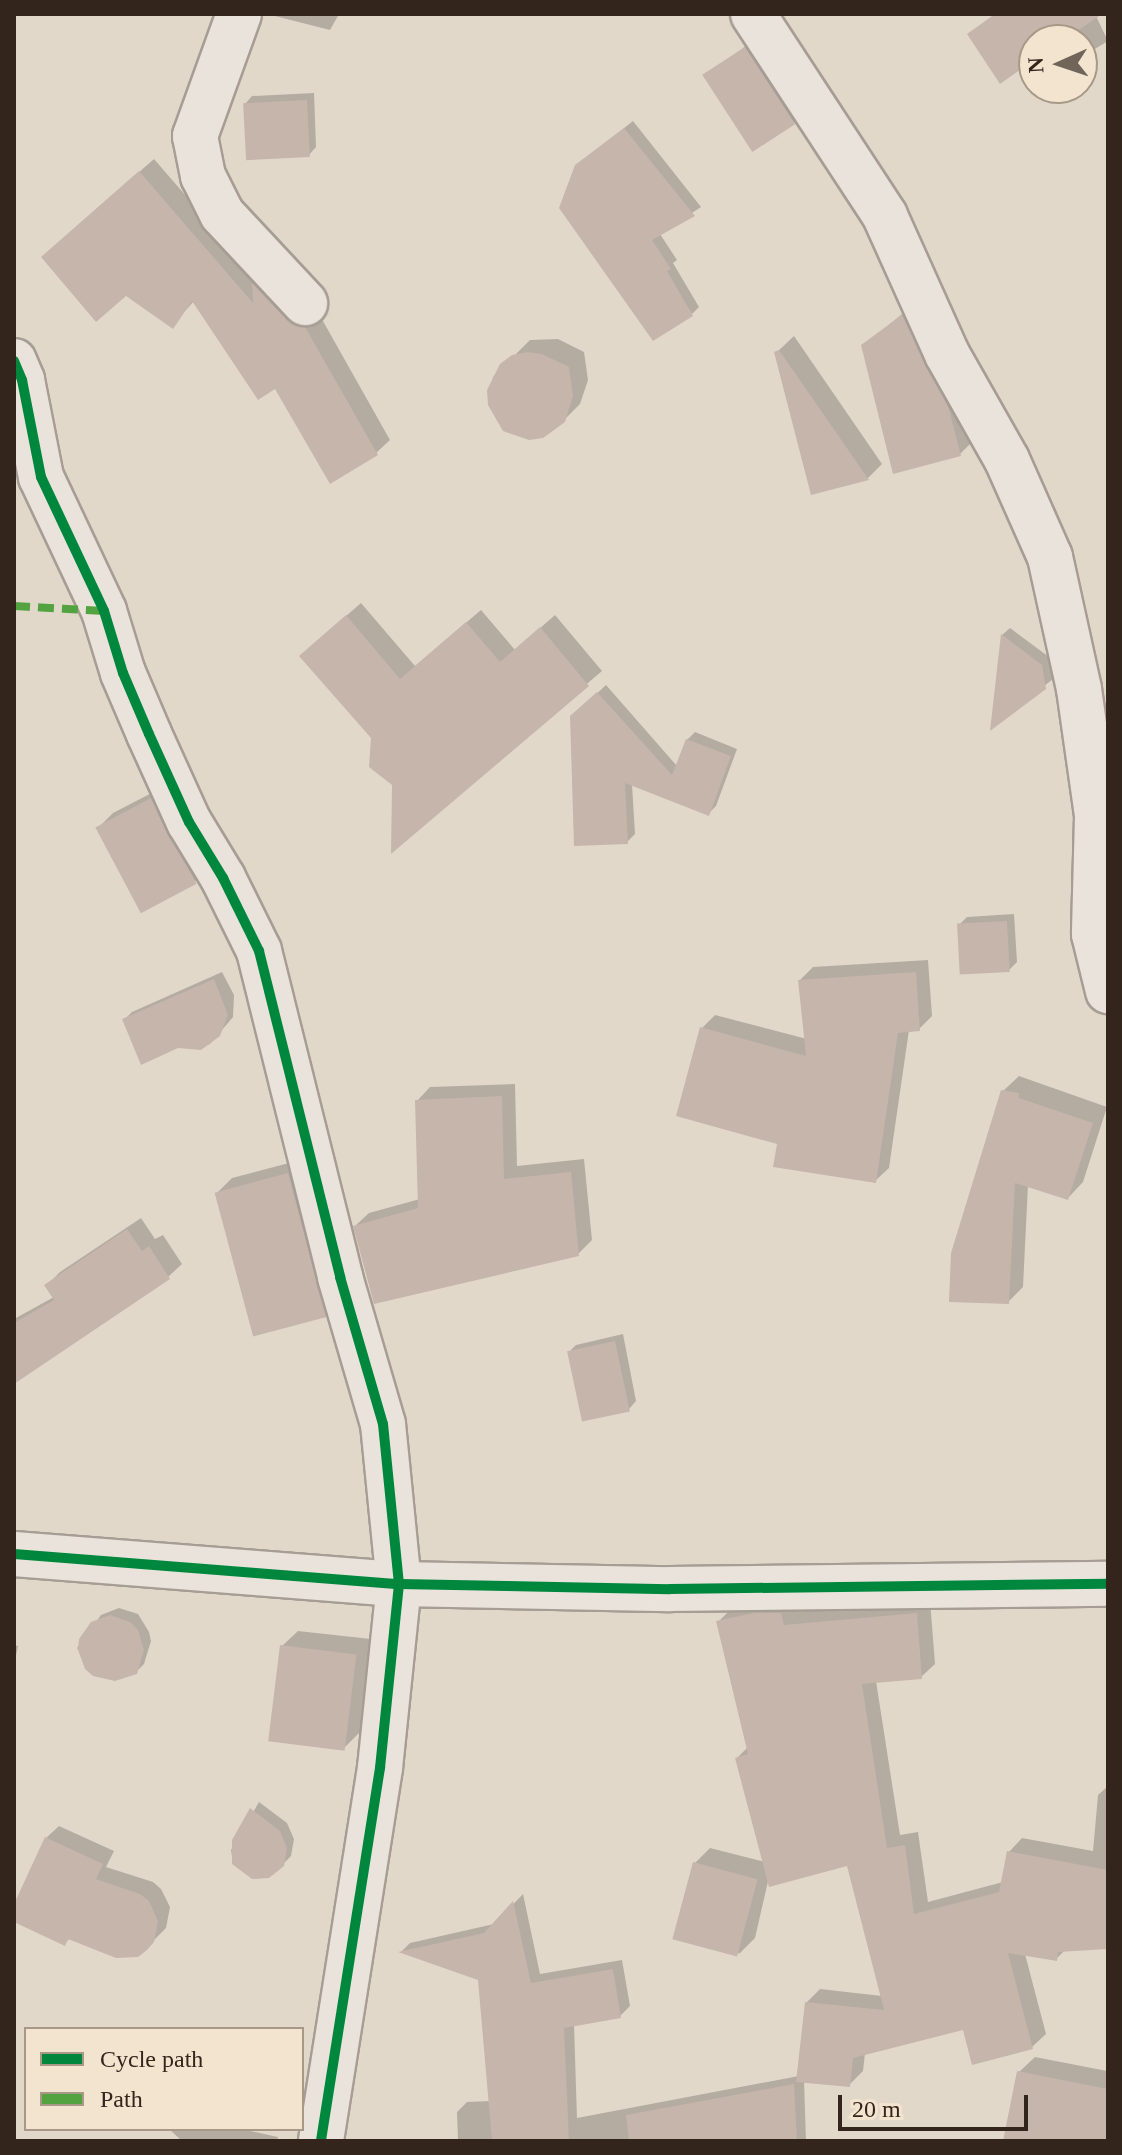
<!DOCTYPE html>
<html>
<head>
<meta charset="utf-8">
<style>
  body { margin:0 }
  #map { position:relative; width:1122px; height:2155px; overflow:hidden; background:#e2d8ca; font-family:Georgia,serif }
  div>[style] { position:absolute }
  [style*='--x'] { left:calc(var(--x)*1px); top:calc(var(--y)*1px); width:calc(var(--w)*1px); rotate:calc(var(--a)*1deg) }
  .shadow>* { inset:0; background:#0003 }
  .building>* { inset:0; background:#c5b5ab; transform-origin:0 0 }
  .roads { filter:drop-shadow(2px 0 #a69d94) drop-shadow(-2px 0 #a69d94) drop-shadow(0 2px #a69d94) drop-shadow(0 -2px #a69d94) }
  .minor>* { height:44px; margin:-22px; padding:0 22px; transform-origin:22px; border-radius:22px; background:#eae3db }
  .quiet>* { height:8px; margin-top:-4px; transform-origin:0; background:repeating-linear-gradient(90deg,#53a341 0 16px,transparent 0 24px) }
  .cycleway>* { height:10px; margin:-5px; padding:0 5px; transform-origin:5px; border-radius:5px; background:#00873e }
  span { translate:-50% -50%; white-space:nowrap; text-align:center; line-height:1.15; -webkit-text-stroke:6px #f3e4cf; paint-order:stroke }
  .frame { position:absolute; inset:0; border:16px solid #34251c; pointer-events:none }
  .legend { position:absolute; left:24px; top:2027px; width:280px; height:104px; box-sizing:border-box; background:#f3e4cf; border:2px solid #a79887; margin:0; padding:10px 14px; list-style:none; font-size:24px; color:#34251c }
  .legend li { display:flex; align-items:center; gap:16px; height:40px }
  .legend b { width:40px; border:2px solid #a79887 }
  .north { position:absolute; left:1018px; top:24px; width:80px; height:80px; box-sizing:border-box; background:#f3e4cf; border:2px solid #a79887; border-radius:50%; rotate:267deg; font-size:22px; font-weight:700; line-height:32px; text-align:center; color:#34251c }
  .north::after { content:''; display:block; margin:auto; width:28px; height:36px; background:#716459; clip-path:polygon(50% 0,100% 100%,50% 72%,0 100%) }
  .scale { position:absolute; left:838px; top:2095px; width:190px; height:36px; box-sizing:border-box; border:4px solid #34251c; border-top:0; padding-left:10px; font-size:24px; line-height:28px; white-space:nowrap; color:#34251c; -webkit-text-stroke:6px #f3e4cf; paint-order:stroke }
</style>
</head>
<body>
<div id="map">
  <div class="shadow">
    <div style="clip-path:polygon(267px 14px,339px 14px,330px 30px)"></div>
    <div style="clip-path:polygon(995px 14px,1095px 14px,1108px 41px,1082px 57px,1082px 40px,1034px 40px,1034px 58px,970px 34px)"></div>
    <div style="clip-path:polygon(761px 34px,809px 107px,794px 123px,706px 77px)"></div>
    <div style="clip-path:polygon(314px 93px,316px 147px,309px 155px,245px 104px,252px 96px)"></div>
    <div style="clip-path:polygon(633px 121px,701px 207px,660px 234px,677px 260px,673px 263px,699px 307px,692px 314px,586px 158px)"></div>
    <div style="clip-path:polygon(154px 159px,258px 279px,319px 314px,390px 440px,376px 453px,276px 386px,194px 301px,172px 326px,57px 244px)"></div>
    <div style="clip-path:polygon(918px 301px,975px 439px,960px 454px,863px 346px)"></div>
    <div style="clip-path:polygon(794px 336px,882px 464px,868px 478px,812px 492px,776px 353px)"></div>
    <div style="clip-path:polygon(558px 339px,584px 352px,588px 380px,580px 404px,564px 420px,490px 404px,493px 377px,530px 340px)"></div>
    <div style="clip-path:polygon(361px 603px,415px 666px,481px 610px,515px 650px,555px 615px,602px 671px,393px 849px,395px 784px,373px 737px,315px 643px)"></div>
    <div style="clip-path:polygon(1010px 628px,1049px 657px,1053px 679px,992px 727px,1002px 635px)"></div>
    <div style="clip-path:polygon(606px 685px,677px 766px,687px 740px,695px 732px,737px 749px,716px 806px,708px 814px,632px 784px,635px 834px,627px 842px,572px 717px)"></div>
    <div style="clip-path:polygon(167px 785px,211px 866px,196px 881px,98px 828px,113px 813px)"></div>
    <div style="clip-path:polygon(1014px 914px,1017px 962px,1009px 970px,959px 925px,967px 917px)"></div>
    <div style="clip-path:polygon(928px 960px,932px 1016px,919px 1029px,909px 1030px,889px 1168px,875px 1181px,779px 1143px,702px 1028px,715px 1015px,807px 1039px,800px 980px,813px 967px)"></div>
    <div style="clip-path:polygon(222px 972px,234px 995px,233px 1017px,210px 1044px,200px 1048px,124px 1020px,132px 1012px)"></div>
    <div style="clip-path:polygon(1019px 1076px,1107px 1107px,1083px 1182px,1068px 1198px,1028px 1185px,1023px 1287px,1008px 1302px,1003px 1091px)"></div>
    <div style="clip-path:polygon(515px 1084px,517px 1166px,584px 1159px,592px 1240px,578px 1254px,355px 1226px,369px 1213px,420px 1199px,417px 1101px,430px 1087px)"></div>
    <div style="clip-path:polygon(304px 1159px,340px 1299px,325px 1315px,217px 1193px,232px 1178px)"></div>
    <div style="clip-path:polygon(141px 1218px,155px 1239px,163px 1235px,182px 1264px,168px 1277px,14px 1381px,14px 1319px,54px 1297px,47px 1285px,60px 1272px)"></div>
    <div style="clip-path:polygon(623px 1334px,636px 1401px,629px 1409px,569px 1352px,576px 1345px)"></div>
    <div style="clip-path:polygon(794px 1600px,797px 1612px,930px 1600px,935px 1664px,921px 1677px,876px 1681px,900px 1835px,918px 1832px,928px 1902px,1003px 1882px,1009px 1852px,1022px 1838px,1093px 1851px,1098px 1795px,1108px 1786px,1108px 1947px,1066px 1949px,1056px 1959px,1025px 1954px,1046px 2034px,1032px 2047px,964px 2028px,865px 2053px,863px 2071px,849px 2085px,804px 2080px,806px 2141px,458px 2141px,457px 2112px,467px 2102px,491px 2101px,480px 1978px,402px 1951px,410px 1943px,494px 1924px,523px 1894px,540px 1974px,622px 1960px,630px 2006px,620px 2016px,574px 2024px,577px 2118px,799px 2076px,806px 2003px,820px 1989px,882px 1996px,848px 1864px,769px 1877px,755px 1938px,739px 1954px,695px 1863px,710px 1848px,765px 1862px,737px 1758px,748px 1747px,718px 1622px,732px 1608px)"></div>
    <div style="clip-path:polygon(119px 1608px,138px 1614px,149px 1632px,151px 1641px,144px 1664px,136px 1672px,94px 1674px,77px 1648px,101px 1615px)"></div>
    <div style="clip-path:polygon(298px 1631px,371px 1639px,360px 1732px,345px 1747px,282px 1646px)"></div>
    <div style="clip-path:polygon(14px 1645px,18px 1646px,14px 1665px)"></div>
    <div style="clip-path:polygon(259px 1802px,287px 1823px,294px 1839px,291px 1856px,276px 1871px,233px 1863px,231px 1850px)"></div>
    <div style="clip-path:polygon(59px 1826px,114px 1851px,106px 1867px,153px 1882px,161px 1889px,170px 1907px,166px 1928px,153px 1941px,70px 1938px,65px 1943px,14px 1920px,14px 1908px,46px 1838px)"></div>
    <div style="clip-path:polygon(1035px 2057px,1107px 2071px,1108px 2141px,1005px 2141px,1019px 2072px)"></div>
    <div style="clip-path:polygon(169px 2129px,241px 2129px,278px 2137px,277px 2141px,182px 2141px)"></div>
  </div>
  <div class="building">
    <div style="clip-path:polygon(995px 14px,1102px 14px,1064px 40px,1034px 40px,1034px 60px,1000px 84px,967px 34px)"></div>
    <div style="left:745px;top:47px;width:92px;height:51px;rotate:57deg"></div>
    <div style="left:307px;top:100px;width:57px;height:64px;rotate:87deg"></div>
    <div style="clip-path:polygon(624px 128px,695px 216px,652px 240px,671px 269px,667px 271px,693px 316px,653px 341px,559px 208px,575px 165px)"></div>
    <div style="clip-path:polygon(139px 171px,253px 303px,252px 283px,287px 320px,305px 327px,378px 455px,330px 484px,275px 389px,258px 400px,192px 301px,173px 329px,126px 296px,96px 322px,41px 257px)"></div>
    <div style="clip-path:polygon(902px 315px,949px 409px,961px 456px,893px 474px,861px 345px)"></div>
    <div style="clip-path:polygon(779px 350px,869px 480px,811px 495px,774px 352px)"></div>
    <div style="clip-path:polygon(527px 352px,542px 354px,569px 367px,573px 396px,565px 422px,543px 438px,529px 440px,503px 431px,488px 405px,487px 390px,500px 364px,512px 355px)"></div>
    <div style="clip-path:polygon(346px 615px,400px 679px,466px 622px,500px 662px,540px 627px,589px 686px,391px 854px,392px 785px,369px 767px,371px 738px,299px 656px)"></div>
    <div style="clip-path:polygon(1001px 634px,1042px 665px,1046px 689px,990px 731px)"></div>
    <div style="clip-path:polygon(597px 692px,672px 775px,686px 739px,731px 756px,709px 816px,625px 783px,628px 844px,574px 846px,570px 716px)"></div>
    <div style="left:151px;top:798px;width:97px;height:63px;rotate:62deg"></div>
    <div style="left:1007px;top:921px;width:51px;height:50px;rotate:87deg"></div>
    <div style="clip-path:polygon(916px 972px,920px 1031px,898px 1033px,876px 1183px,773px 1167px,777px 1144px,676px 1116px,700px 1027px,806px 1056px,798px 980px)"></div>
    <div style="clip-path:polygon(214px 979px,228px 1015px,220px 1036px,201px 1050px,178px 1048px,141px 1065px,122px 1019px)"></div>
    <div style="clip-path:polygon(1001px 1090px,1019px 1093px,1019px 1098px,1093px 1123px,1068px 1200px,1015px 1183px,1009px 1304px,949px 1302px,951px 1253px)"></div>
    <div style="clip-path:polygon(502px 1096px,504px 1179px,571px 1172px,579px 1256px,374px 1304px,353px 1226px,418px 1208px,415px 1100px)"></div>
    <div style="left:288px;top:1173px;width:149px;height:76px;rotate:75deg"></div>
    <div style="clip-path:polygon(127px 1229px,142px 1251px,149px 1246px,170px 1279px,14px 1384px,14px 1323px,54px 1300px,44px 1285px)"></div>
    <div style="left:615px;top:1341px;width:72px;height:49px;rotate:78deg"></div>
    <div style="clip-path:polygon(754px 1613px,781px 1613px,784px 1625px,917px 1613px,922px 1679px,862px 1684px,887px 1848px,905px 1845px,914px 1914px,999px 1892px,1007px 1851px,1108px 1870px,1108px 1949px,1058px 1952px,1057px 1961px,1008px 1953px,1033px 2049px,972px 2065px,963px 2030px,853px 2058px,850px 2087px,796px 2082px,805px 2002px,884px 2010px,847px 1866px,769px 1887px,735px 1758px,748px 1754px,716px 1621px)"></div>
    <div style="clip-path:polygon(110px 1615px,130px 1622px,138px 1630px,144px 1650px,137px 1674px,115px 1681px,93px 1676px,85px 1669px,78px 1650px,79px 1639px,91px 1622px)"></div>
    <div style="left:280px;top:1645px;width:77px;height:97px;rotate:7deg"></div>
    <div style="clip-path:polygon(250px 1808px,280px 1831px,287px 1848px,284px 1866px,269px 1878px,252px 1879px,232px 1864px,232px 1840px)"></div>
    <div style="clip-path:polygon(45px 1837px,103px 1864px,96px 1879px,140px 1894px,149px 1901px,158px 1921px,154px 1942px,147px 1950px,138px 1957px,116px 1958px,68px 1939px,65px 1946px,14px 1922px,14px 1904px)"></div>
    <div style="left:693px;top:1862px;width:67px;height:80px;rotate:15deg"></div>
    <div style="clip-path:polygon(513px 1901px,531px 1983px,613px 1969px,621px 2018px,564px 2028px,569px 2141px,492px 2141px,478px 1980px,398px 1952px,484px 1933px)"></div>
    <div style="clip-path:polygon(1017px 2071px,1108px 2089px,1108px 2141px,1003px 2141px)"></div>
    <div style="clip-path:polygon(794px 2084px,797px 2141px,629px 2141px,626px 2115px)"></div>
  </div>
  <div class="roads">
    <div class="minor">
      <div style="--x:239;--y:14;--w:130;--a:109.8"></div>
      <div style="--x:195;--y:136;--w:41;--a:78.7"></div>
      <div style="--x:203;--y:176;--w:42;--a:63.4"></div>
      <div style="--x:222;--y:214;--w:122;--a:47"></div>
      <div style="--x:753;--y:14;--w:241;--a:56.8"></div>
      <div style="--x:885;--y:216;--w:151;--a:65.8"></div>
      <div style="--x:947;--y:354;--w:122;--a:60.5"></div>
      <div style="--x:1007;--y:460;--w:106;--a:66.1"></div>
      <div style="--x:1050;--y:557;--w:135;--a:77.6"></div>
      <div style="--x:1079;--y:689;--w:128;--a:81.9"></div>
      <div style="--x:1097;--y:816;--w:118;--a:91.5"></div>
      <div style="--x:1094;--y:934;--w:59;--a:76.2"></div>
      <div style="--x:14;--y:361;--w:21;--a:67"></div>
      <div style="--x:22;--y:380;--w:99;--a:78.9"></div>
      <div style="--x:41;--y:477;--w:148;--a:64.8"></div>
      <div style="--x:104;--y:611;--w:65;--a:73"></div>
      <div style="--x:123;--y:673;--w:66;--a:66.9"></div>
      <div style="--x:149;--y:734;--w:97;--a:65.6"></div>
      <div style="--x:189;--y:822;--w:66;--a:58.7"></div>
      <div style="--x:223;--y:878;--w:81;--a:63.7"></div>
      <div style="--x:259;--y:951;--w:336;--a:76"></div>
      <div style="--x:340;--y:1277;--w:153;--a:73.7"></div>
      <div style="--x:383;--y:1424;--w:161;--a:84.3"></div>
      <div style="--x:399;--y:1584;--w:185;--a:95.9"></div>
      <div style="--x:380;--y:1768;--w:378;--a:99"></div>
      <div style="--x:14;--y:1554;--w:386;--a:4.5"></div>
      <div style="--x:399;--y:1584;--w:271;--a:1.1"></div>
      <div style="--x:670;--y:1589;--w:438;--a:-0.7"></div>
    </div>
  </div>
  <div class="quiet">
    <div style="--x:14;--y:606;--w:90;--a:3.2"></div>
  </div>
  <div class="cycleway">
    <div style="--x:14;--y:361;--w:21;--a:67"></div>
    <div style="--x:22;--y:380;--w:99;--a:78.9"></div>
    <div style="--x:41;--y:477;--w:148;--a:64.8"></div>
    <div style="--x:104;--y:611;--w:65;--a:73"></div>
    <div style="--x:123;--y:673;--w:66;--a:66.9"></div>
    <div style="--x:149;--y:734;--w:97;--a:65.6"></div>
    <div style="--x:189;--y:822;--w:66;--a:58.7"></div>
    <div style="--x:223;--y:878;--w:81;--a:63.7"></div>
    <div style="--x:259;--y:951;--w:336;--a:76"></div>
    <div style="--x:340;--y:1277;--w:153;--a:73.7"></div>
    <div style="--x:383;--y:1424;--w:161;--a:84.3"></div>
    <div style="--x:399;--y:1584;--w:185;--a:95.9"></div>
    <div style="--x:380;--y:1768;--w:378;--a:99"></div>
    <div style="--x:14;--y:1554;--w:386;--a:4.5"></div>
    <div style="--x:399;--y:1584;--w:271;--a:1.1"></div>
    <div style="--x:670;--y:1589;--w:438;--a:-0.7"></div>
  </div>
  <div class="frame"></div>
  <ul class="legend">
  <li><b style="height:10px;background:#00873e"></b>Cycle path</li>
  <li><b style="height:10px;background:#53a341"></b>Path</li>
  </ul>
  <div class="north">N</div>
  <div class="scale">20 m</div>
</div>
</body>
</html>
